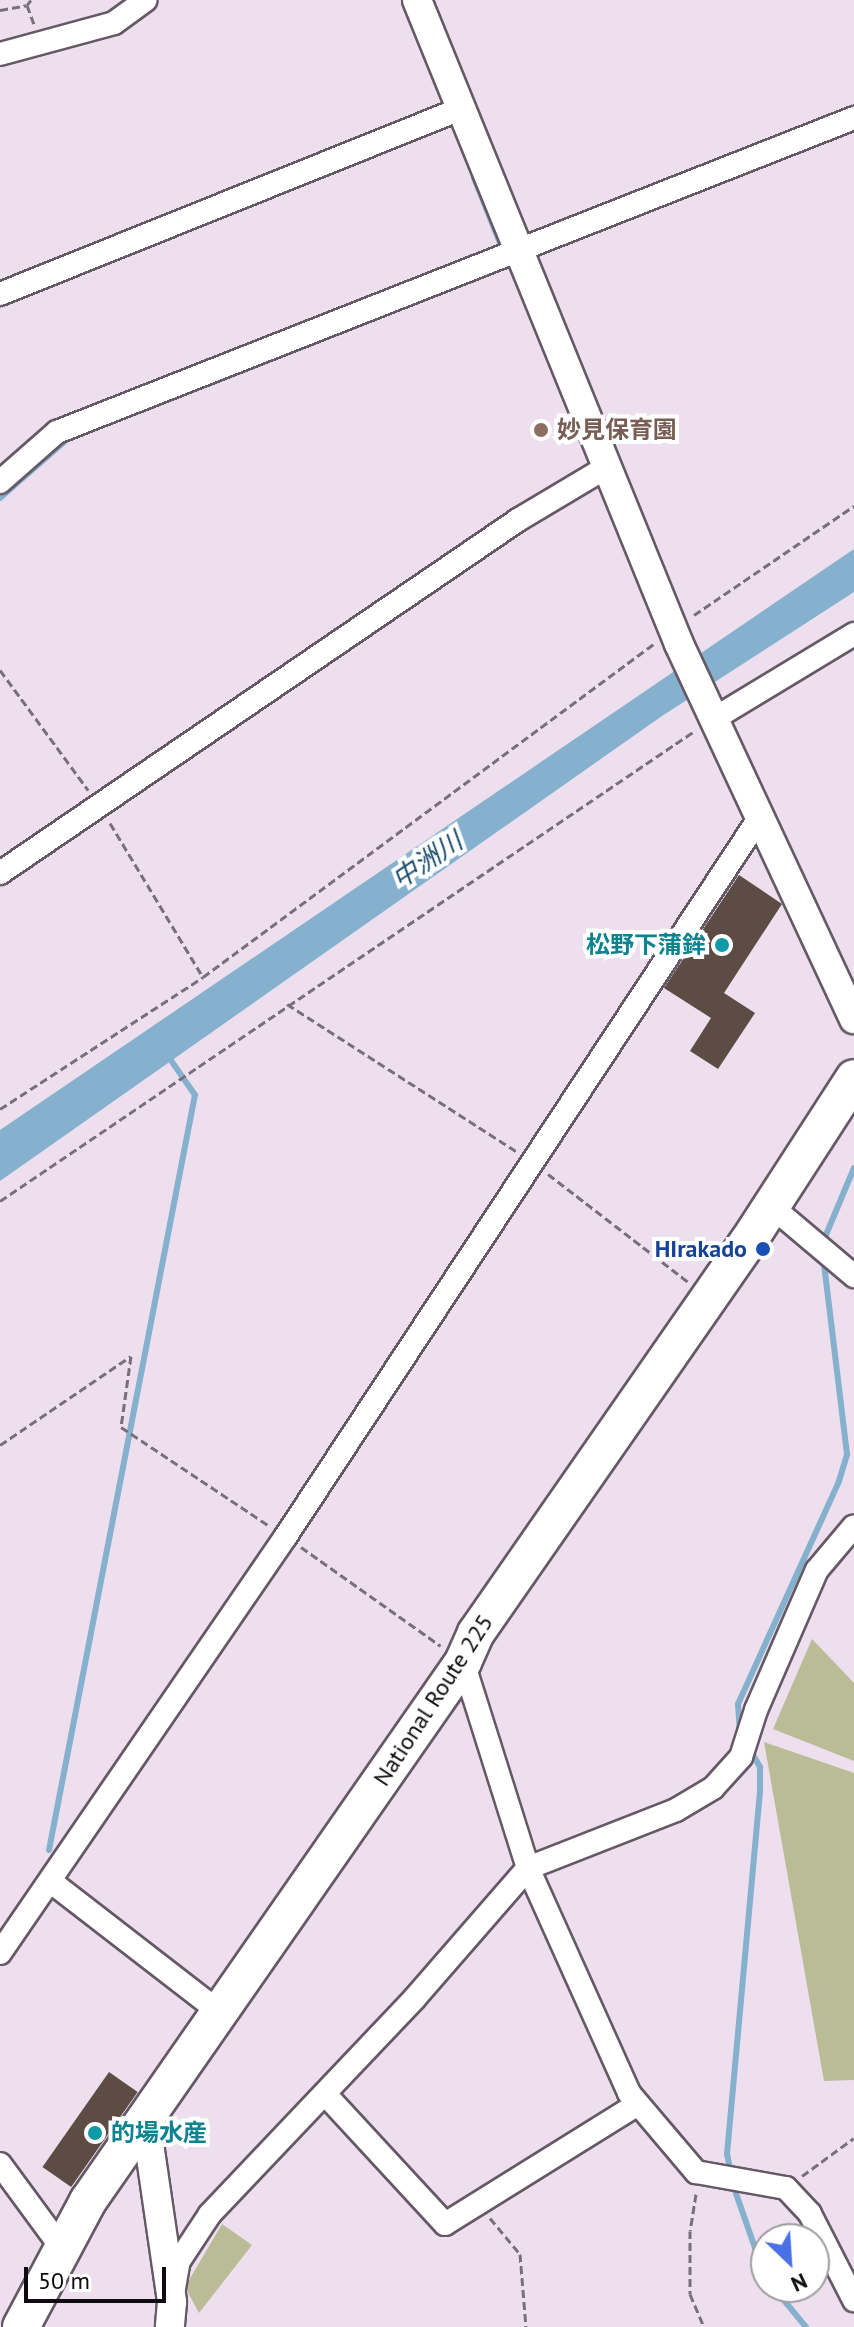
<!DOCTYPE html>
<html>
<head>
<meta charset="utf-8">
<style>
  body { margin:0 }
  #map { position:relative; width:854px; height:2327px; overflow:hidden; background:#eddfee; font-family:"PT Sans","Noto Sans JP",sans-serif }
  div>[style] { position:absolute }
  [style*='--x'] { left:calc(var(--x)*1px); top:calc(var(--y)*1px); width:calc(var(--w)*1px); rotate:calc(var(--a)*1deg) }
  .green>* { inset:0; background:#b9bc96 }
  .water>* { inset:0; background:#85b0ce }
  .stream>* { height:6px; margin:-3px; padding:0 3px; transform-origin:3px; border-radius:3px; background:#85b0ce }
  .building>* { inset:0; background:#5c4c43; transform-origin:0 0 }
  .path>* { height:3px; margin-top:-1.5px; transform-origin:0; background:repeating-linear-gradient(90deg,#786f79 0 8px,transparent 0 12px) }
  .roads { filter:drop-shadow(2px 0 #665966) drop-shadow(-2px 0 #665966) drop-shadow(0 2px #665966) drop-shadow(0 -2px #665966) }
  .minor>* { height:22px; margin:-11px; padding:0 11px; transform-origin:11px; border-radius:11px; background:#fff }
  .tertiary>* { height:28px; margin:-14px; padding:0 14px; transform-origin:14px; border-radius:14px; background:#fff }
  .trunk>* { height:36px; margin:-18px; padding:0 18px; transform-origin:18px; border-radius:18px; background:#fff }
  .dots>* { width:22px; height:22px; translate:-50% -50%; box-sizing:border-box; border:4px solid #fff; border-radius:50% }
  span { translate:-50% -50%; white-space:nowrap; text-align:center; line-height:1.15; -webkit-text-stroke:8px #fff; paint-order:stroke }
  .education-label { font-size:24px; color:#785e54; font-weight:700 }
  .left { translate:0 -50%; text-align:left }
  .culture-label { font-size:24px; color:#0d838f; font-weight:700 }
  .right { translate:-100% -50%; text-align:right }
  .transit-label { font-size:24px; color:#164399; font-weight:700 }
  .street-label { font-size:24px; color:#0f0b10 }
  .water-label { font-size:26px; color:#164a69; font-style:italic }
  .north { position:absolute; left:750px; top:2223px; width:80px; height:80px; box-sizing:border-box; background:#fff; border:2px solid #9f9d9f; border-radius:50%; rotate:155deg; font-size:22px; font-weight:700; line-height:32px; text-align:center; color:#0f0b10 }
  .north::after { content:''; display:block; margin:auto; width:28px; height:36px; background:#4971e4; clip-path:polygon(50% 0,100% 100%,50% 72%,0 100%) }
  .scale { position:absolute; left:24px; top:2267px; width:142px; height:36px; box-sizing:border-box; border:4px solid #0f0b10; border-top:0; padding-left:10px; font-size:24px; line-height:28px; white-space:nowrap; color:#0f0b10; -webkit-text-stroke:6px #fff; paint-order:stroke }
</style>
</head>
<body>
<div id="map">
  <div class="green">
    <div style="clip-path:polygon(812px 1639px,854px 1683px,854px 1761px,773px 1729px)"></div>
    <div style="clip-path:polygon(764px 1742px,854px 1773px,854px 2080px,824px 2081px)"></div>
    <div style="clip-path:polygon(222px 2224px,252px 2245px,199px 2313px,185px 2287px)"></div>
  </div>
  <div class="water">
    <div style="clip-path:polygon(854px 549px,854px 592px,662px 716px,0 1181px,0 1130px)"></div>
  </div>
  <div class="stream">
    <div style="--x:474;--y:178;--w:81;--a:68.2"></div>
    <div style="--x:129;--y:415;--w:257;--a:-21.5"></div>
    <div style="--x:0;--y:498;--w:93;--a:-41.1"></div>
    <div style="--x:823;--y:1242;--w:80;--a:-67.3"></div>
    <div style="--x:740;--y:1733;--w:29;--a:-94"></div>
    <div style="--x:738;--y:1704;--w:245;--a:-65.6"></div>
    <div style="--x:839;--y:1481;--w:28;--a:-73"></div>
    <div style="--x:847;--y:1454;--w:198;--a:-96.9"></div>
    <div style="--x:49;--y:1850;--w:769;--a:-79.06"></div>
    <div style="--x:195;--y:1095;--w:44;--a:-124.8"></div>
    <div style="--x:731;--y:2174;--w:20;--a:-101"></div>
    <div style="--x:727;--y:2154;--w:364;--a:-84.8"></div>
    <div style="--x:760;--y:1791;--w:24;--a:-90"></div>
    <div style="--x:760;--y:1767;--w:20;--a:-120"></div>
    <div style="--x:733;--y:2185;--w:100;--a:70.7"></div>
    <div style="--x:773;--y:2287;--w:52;--a:50.5"></div>
  </div>
  <div class="building">
    <div style="clip-path:polygon(739px 875px,782px 904px,724px 993px,755px 1013px,718px 1069px,690px 1051px,711px 1018px,664px 988px)"></div>
    <div style="left:109px;top:2072px;width:35px;height:116px;rotate:35deg"></div>
  </div>
  <div class="path">
    <div style="--x:31;--y:0;--w:6;--a:129"></div>
    <div style="--x:27;--y:5;--w:20;--a:70"></div>
    <div style="--x:0;--y:10;--w:27;--a:-10"></div>
    <div style="--x:694;--y:615;--w:194;--a:-34.3"></div>
    <div style="--x:0;--y:670;--w:149;--a:53.7"></div>
    <div style="--x:110;--y:823;--w:180;--a:58.9"></div>
    <div style="--x:287;--y:1004;--w:272;--a:32.7"></div>
    <div style="--x:0;--y:1109;--w:242;--a:-33"></div>
    <div style="--x:203;--y:977;--w:562;--a:-36.46"></div>
    <div style="--x:548;--y:1174;--w:177;--a:37.6"></div>
    <div style="--x:0;--y:1201;--w:840;--a:-34.09"></div>
    <div style="--x:131;--y:1356;--w:72;--a:98"></div>
    <div style="--x:121;--y:1427;--w:177;--a:33.7"></div>
    <div style="--x:0;--y:1445;--w:158;--a:-34.2"></div>
    <div style="--x:301;--y:1547;--w:171;--a:35.3"></div>
    <div style="--x:802;--y:2176;--w:64;--a:-36.2"></div>
    <div style="--x:696;--y:2194;--w:37;--a:99"></div>
    <div style="--x:690;--y:2231;--w:63;--a:90"></div>
    <div style="--x:690;--y:2294;--w:36;--a:67"></div>
    <div style="--x:490;--y:2218;--w:47;--a:50.2"></div>
    <div style="--x:520;--y:2254;--w:73;--a:85.3"></div>
  </div>
  <div class="roads">
    <div class="minor">
      <div style="--x:0;--y:54;--w:118;--a:-15.2"></div>
      <div style="--x:114;--y:23;--w:39;--a:-36"></div>
      <div style="--x:0;--y:294;--w:498;--a:-21.9"></div>
      <div style="--x:0;--y:482;--w:76;--a:-41.3"></div>
      <div style="--x:57;--y:432;--w:857;--a:-21.5"></div>
      <div style="--x:712;--y:720;--w:166;--a:-31.2"></div>
      <div style="--x:0;--y:873;--w:627;--a:-34.27"></div>
      <div style="--x:518;--y:520;--w:104;--a:-30.8"></div>
      <div style="--x:771;--y:1206;--w:109;--a:40.1"></div>
      <div style="--x:463;--y:1662;--w:216;--a:72.5"></div>
      <div style="--x:528;--y:1868;--w:247;--a:65.8"></div>
      <div style="--x:629;--y:2093;--w:104;--a:49.7"></div>
      <div style="--x:696;--y:2172;--w:91;--a:10.1"></div>
      <div style="--x:786;--y:2188;--w:35;--a:47"></div>
      <div style="--x:810;--y:2214;--w:97;--a:62.9"></div>
      <div style="--x:50;--y:1881;--w:216;--a:37.7"></div>
      <div style="--x:0;--y:1953;--w:506;--a:-55.56"></div>
      <div style="--x:286;--y:1536;--w:858;--a:-56.61"></div>
      <div style="--x:325;--y:2094;--w:177;--a:47.3"></div>
      <div style="--x:445;--y:2224;--w:227;--a:-31.9"></div>
      <div style="--x:0;--y:2164;--w:103;--a:53.7"></div>
      <div style="--x:174;--y:2288;--w:27;--a:-80"></div>
      <div style="--x:179;--y:2261;--w:56;--a:-56.6"></div>
      <div style="--x:210;--y:2214;--w:296;--a:-46.5"></div>
      <div style="--x:414;--y:1999;--w:174;--a:-49"></div>
      <div style="--x:528;--y:1868;--w:159;--a:-21.4"></div>
      <div style="--x:676;--y:1810;--w:43;--a:-30.7"></div>
      <div style="--x:713;--y:1788;--w:42;--a:-47.9"></div>
      <div style="--x:741;--y:1757;--w:49;--a:-72.3"></div>
      <div style="--x:756;--y:1710;--w:153;--a:-66.5"></div>
      <div style="--x:817;--y:1570;--w:57;--a:-49.9"></div>
    </div>
    <div class="tertiary">
      <div style="--x:417;--y:0;--w:695;--a:67.86"></div>
      <div style="--x:679;--y:644;--w:414;--a:65"></div>
      <div style="--x:146;--y:2123;--w:181;--a:81.7"></div>
      <div style="--x:172;--y:2302;--w:25;--a:95"></div>
    </div>
    <div class="trunk">
      <div style="--x:21;--y:2327;--w:143;--a:-62"></div>
      <div style="--x:88;--y:2201;--w:657;--a:-55.17"></div>
      <div style="--x:463;--y:1662;--w:32;--a:-66"></div>
      <div style="--x:476;--y:1633;--w:476;--a:-55.2"></div>
      <div style="--x:748;--y:1242;--w:195;--a:-57.1"></div>
    </div>
  </div>
  <div class="dots">
    <div style="left:541px;top:430px;background:#8d6e63"></div>
    <div style="left:722px;top:945px;background:#0f9aa8"></div>
    <div style="left:763px;top:1249px;background:#1a4fb4"></div>
    <div style="left:95px;top:2133px;background:#0f9aa8"></div>
  </div>
  <div class="education-label">
    <span class="left" style="left:557px;top:430px">妙見保育園</span>
  </div>
  <div class="culture-label">
    <span class="right" style="left:706px;top:945px">松野下蒲鉾</span>
    <span class="left" style="left:111px;top:2133px">的場水産</span>
  </div>
  <div class="transit-label">
    <span class="right" style="left:747px;top:1249px">HIrakado</span>
  </div>
  <div class="street-label">
    <span style="left:433px;top:1700px;rotate:-57deg">National Route 225</span>
  </div>
  <div class="water-label">
    <span style="left:427px;top:860px;rotate:-34deg">中洲川</span>
  </div>
  <div class="north">N</div>
  <div class="scale">50 m</div>
</div>
</body>
</html>
